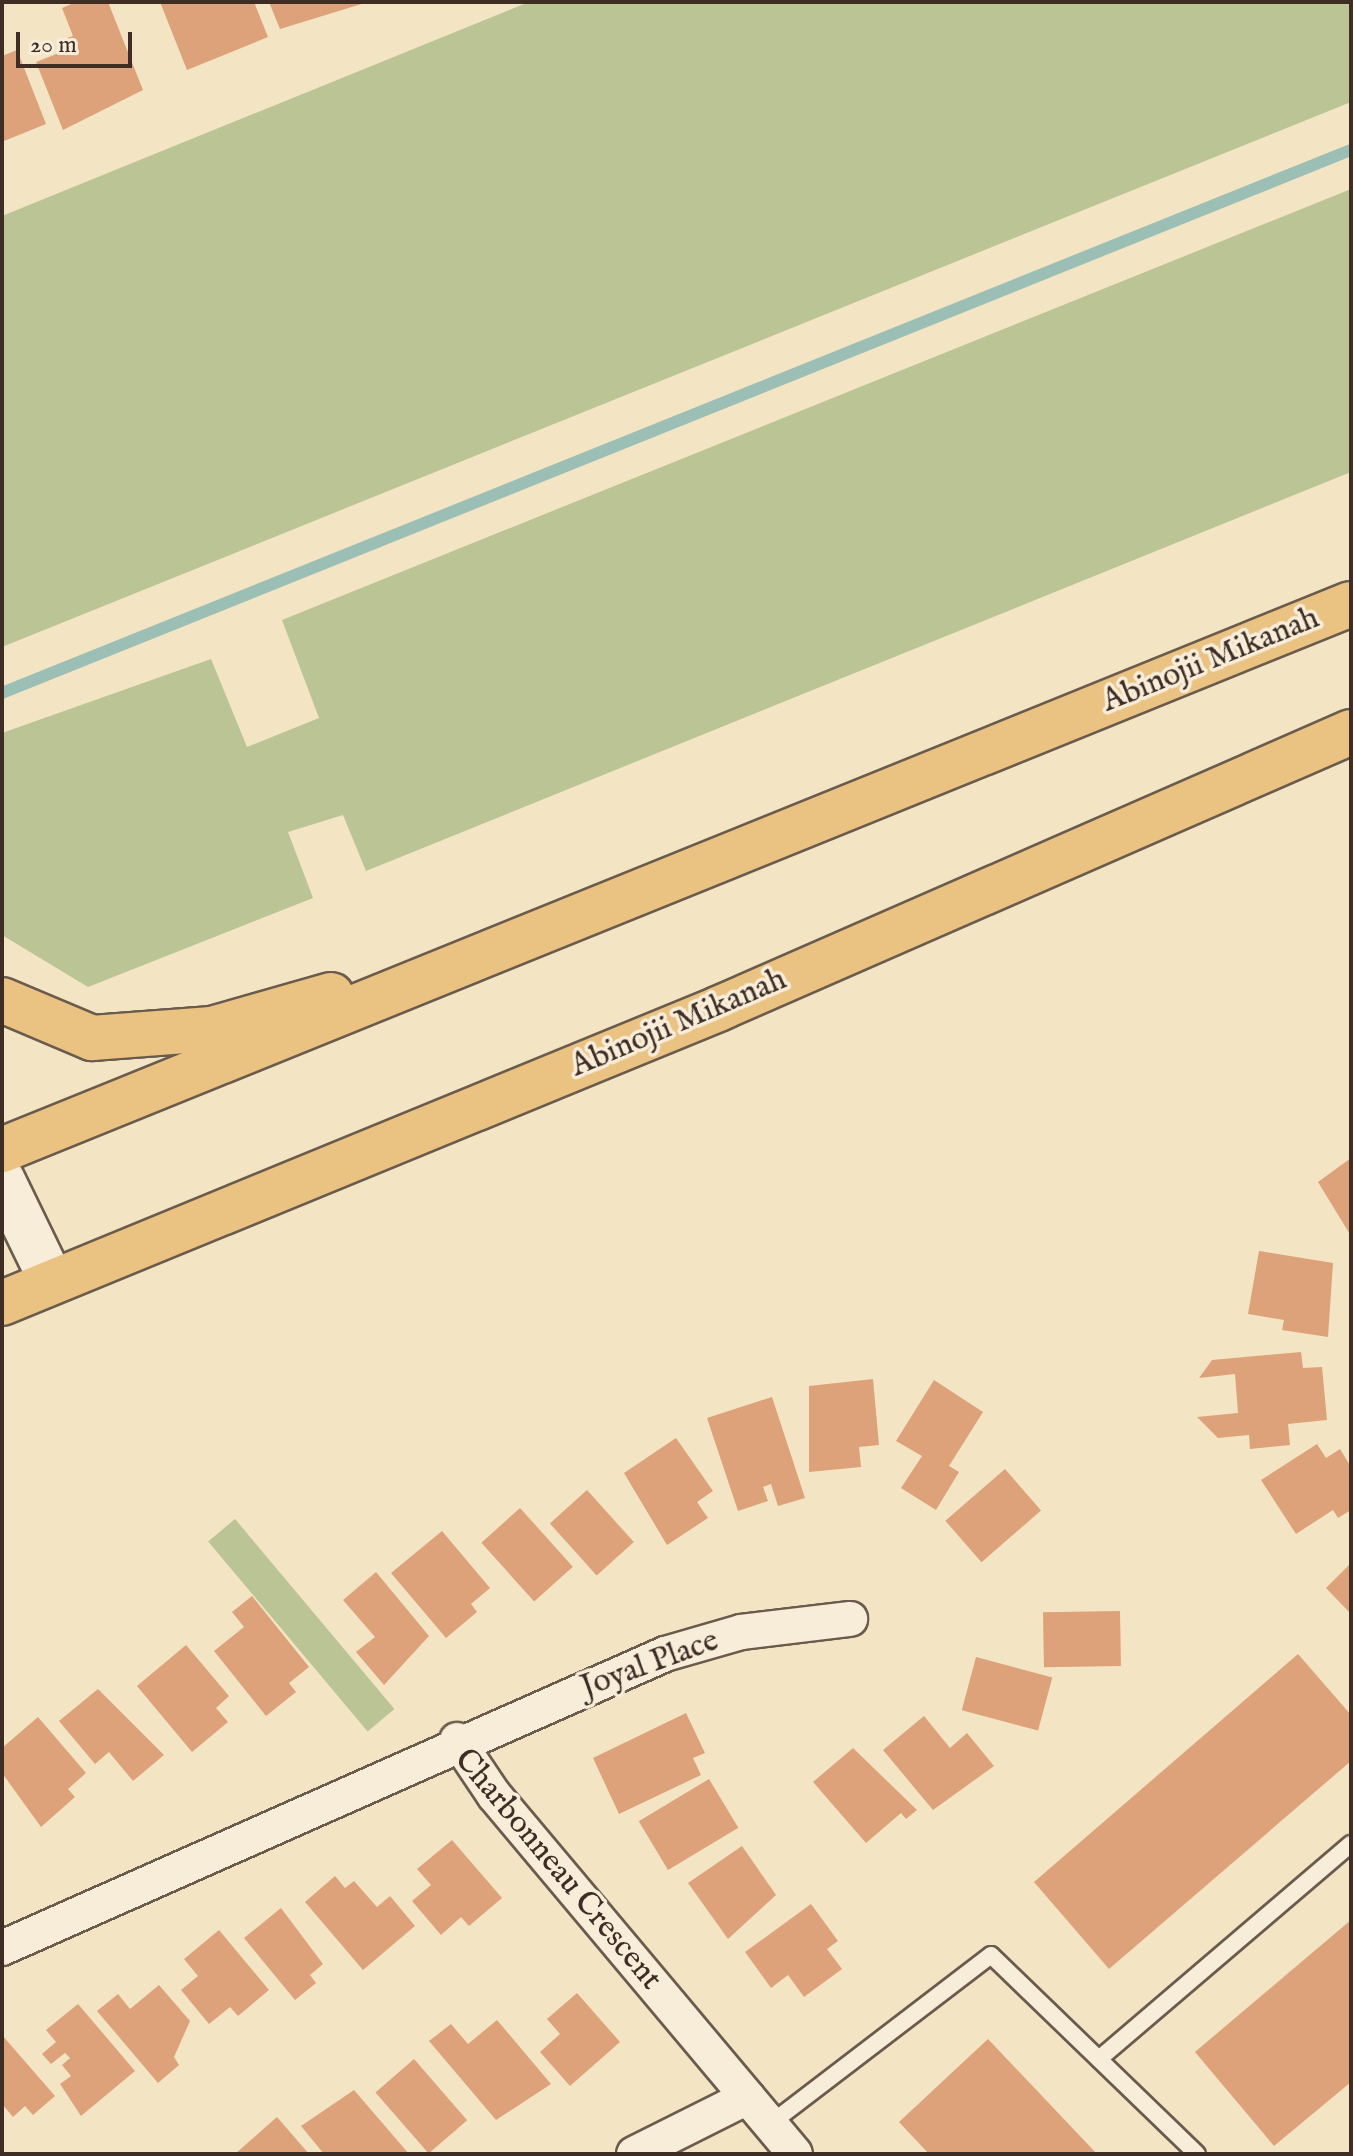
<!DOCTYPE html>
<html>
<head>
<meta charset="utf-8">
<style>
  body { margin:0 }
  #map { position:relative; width:1353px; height:2156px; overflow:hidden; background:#f3e4c4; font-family:"IM FELL English",serif }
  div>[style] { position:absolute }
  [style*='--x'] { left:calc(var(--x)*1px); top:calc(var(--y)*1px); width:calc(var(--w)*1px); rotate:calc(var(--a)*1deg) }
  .green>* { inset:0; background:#bac495; transform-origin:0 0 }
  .stream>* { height:12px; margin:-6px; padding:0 6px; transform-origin:6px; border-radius:6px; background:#9bbfb4 }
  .building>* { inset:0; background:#dda279; transform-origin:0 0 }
  .roads { filter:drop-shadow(2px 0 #6a5b4d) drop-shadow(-2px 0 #6a5b4d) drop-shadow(0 2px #6a5b4d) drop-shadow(0 -2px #6a5b4d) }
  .lane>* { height:16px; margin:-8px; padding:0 8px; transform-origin:8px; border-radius:8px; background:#f7edd9 }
  .street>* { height:34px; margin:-17px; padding:0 17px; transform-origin:17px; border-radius:17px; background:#f7edd9 }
  .secondary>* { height:44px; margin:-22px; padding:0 22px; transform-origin:22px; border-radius:22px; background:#f7edd9 }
  .primary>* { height:44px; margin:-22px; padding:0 22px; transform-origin:22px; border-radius:22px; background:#eac282 }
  span { translate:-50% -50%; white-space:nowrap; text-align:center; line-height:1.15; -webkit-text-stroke:7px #f7edd9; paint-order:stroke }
  .street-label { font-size:32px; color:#3d2d25 }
  .frame { position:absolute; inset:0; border:4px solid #3d2d25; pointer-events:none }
  .scale { position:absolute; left:16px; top:32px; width:116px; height:36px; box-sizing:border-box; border:4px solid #3d2d25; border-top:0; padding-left:10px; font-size:24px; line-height:28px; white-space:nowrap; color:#3d2d25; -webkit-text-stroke:6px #f7edd9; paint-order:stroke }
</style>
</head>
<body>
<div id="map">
  <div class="green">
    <div style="clip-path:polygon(529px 2px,1351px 2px,1351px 102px,2px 647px,2px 216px)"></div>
    <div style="clip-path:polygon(1351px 189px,1351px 472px,366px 871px,343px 815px,288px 832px,313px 898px,88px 987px,2px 935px,2px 733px,211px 659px,247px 747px,319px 718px,282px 620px)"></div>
    <div style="left:235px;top:1519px;width:248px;height:35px;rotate:50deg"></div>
  </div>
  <div class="stream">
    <div style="--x:2;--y:693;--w:1454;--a:-21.93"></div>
  </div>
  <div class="building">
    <div style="clip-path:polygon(76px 2px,108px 2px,143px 90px,63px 130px,36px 62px,64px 51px,61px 40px,73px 36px,62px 8px)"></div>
    <div style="clip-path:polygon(160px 2px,254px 2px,268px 37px,187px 70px)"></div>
    <div style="clip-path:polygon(269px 2px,368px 2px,280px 29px)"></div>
    <div style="clip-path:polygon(17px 50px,46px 124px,4px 141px,2px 150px,2px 56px)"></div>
    <div style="clip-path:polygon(1351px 1158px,1351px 1236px,1318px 1182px)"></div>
    <div style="clip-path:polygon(1259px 1251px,1333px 1263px,1328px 1337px,1282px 1330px,1284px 1320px,1248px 1314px)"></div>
    <div style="clip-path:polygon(1301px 1352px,1303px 1368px,1322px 1367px,1327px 1420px,1288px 1424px,1290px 1445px,1250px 1449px,1249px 1435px,1218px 1438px,1197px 1417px,1238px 1413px,1235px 1374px,1199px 1378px,1212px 1360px)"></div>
    <div style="clip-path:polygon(873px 1379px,879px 1445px,859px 1447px,861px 1467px,809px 1472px,809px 1386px)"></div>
    <div style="clip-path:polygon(934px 1380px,983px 1412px,949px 1466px,959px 1472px,936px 1510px,901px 1488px,922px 1456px,896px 1441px)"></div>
    <div style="clip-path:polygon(772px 1397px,805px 1498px,778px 1506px,771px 1484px,763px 1487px,768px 1501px,738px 1511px,707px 1418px)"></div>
    <div style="clip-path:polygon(676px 1438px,713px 1491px,697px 1502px,708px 1518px,667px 1545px,624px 1473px)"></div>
    <div style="clip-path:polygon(1317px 1444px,1326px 1458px,1340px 1449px,1351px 1467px,1351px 1510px,1338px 1518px,1333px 1510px,1296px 1534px,1261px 1480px)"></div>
    <div style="left:1005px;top:1469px;width:55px;height:79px;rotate:49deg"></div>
    <div style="left:587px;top:1490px;width:70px;height:50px;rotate:48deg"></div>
    <div style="left:520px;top:1508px;width:79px;height:52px;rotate:48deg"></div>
    <div style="clip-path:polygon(442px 1531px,490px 1588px,471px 1604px,477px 1612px,446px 1638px,391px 1573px)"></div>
    <div style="clip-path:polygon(1351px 1563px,1351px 1614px,1326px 1588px)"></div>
    <div style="clip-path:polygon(376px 1572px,429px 1636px,384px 1685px,356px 1652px,375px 1637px,343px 1600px)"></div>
    <div style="clip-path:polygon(252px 1596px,309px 1667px,289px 1683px,296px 1692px,266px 1716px,214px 1651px,244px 1627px,232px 1612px)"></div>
    <div style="left:1120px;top:1611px;width:55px;height:77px;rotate:89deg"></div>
    <div style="clip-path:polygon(186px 1645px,229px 1696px,216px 1708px,228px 1722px,192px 1752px,137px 1686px)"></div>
    <div style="clip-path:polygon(1298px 1654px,1351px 1715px,1351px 1761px,1109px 1969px,1034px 1882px)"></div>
    <div style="left:976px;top:1657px;width:79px;height:55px;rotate:15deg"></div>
    <div style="clip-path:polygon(98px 1689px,164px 1755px,133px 1781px,109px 1752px,95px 1764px,59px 1721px)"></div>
    <div style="clip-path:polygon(686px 1713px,705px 1753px,693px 1758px,701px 1775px,619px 1814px,593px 1758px)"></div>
    <div style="clip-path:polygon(924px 1716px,950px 1748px,967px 1733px,994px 1766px,933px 1810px,883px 1750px)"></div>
    <div style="clip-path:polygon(38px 1717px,86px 1773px,68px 1789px,75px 1797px,41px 1827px,2px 1773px,2px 1748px)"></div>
    <div style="clip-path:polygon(853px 1748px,917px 1810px,906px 1819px,901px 1813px,866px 1843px,813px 1782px)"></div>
    <div style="left:709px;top:1779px;width:57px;height:82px;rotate:59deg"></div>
    <div style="clip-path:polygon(452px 1840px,502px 1898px,469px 1926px,461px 1917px,441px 1935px,412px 1901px,431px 1885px,417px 1869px)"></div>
    <div style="clip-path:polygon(742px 1846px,776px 1895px,728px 1939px,688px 1883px)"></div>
    <div style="clip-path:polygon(335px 1876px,345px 1888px,354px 1881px,377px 1907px,390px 1896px,415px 1926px,363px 1970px,305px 1902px)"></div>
    <div style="clip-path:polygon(811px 1904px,838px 1941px,827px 1949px,842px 1969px,804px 1997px,788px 1975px,771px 1988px,745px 1952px)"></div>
    <div style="clip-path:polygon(281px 1908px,323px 1964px,310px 1975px,316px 1983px,295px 2000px,244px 1938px)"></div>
    <div style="clip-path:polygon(1351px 1920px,1351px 2082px,1274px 2146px,1195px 2052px)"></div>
    <div style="clip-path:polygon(219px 1930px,269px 1990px,238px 2016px,230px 2007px,209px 2024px,181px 1990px,198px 1976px,184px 1959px)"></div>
    <div style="clip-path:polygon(159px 1985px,190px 2021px,174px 2057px,179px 2065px,158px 2083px,97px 2011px,118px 1994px,130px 2009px)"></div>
    <div style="clip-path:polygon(577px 1993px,620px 2042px,570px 2086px,540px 2052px,560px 2034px,547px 2019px)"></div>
    <div style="clip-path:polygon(78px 2004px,135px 2071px,81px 2116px,60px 2084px,71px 2076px,62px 2065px,70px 2058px,65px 2053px,51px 2064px,42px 2054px,56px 2042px,46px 2030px)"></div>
    <div style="clip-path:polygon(497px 2020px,551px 2084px,496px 2120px,429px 2041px,451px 2024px,468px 2044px)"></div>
    <div style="clip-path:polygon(2px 2035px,55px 2096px,33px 2115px,25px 2106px,13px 2117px,2px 2104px)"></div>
    <div style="clip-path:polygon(988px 2039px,1097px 2154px,929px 2154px,899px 2122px)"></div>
    <div style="left:414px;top:2059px;width:81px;height:51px;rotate:49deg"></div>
    <div style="clip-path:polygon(354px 2090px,409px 2154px,324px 2154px,301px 2126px)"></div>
    <div style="clip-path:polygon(277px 2117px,309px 2154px,235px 2154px)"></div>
  </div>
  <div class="roads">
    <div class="lane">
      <div style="--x:1099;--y:2059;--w:331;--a:-40.5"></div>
      <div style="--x:770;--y:2124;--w:278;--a:-37.4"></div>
      <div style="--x:991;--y:1955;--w:286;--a:44"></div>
    </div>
    <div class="street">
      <div style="--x:457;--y:1740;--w:66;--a:56.1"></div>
      <div style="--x:494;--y:1795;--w:468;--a:50"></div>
      <div style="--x:2;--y:1948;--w:725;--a:-23.91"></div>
      <div style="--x:665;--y:1654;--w:79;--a:-16.1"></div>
      <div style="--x:741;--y:1632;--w:110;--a:-6.8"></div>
      <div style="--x:634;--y:2154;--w:127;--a:-26.6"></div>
    </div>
    <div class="secondary">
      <div style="--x:2;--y:1179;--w:114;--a:64.1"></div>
    </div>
    <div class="primary">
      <div style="--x:2;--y:1000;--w:98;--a:22.9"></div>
      <div style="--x:92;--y:1038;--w:120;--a:-4.3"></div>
      <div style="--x:212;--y:1029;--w:124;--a:-15.9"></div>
      <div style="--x:2;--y:1150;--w:1455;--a:-22.04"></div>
      <div style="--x:2;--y:1303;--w:774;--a:-22.32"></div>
      <div style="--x:718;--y:1009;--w:691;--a:-23.63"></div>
    </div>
  </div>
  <div class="street-label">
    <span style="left:1211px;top:661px;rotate:-22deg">Abinojii Mikanah</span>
    <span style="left:679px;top:1024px;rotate:-23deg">Abinojii Mikanah</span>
    <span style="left:650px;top:1665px;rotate:-20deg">Joyal Place</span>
    <span style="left:557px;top:1870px;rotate:50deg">Charbonneau Crescent</span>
  </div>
  <div class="frame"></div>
  <div class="scale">20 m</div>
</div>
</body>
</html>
